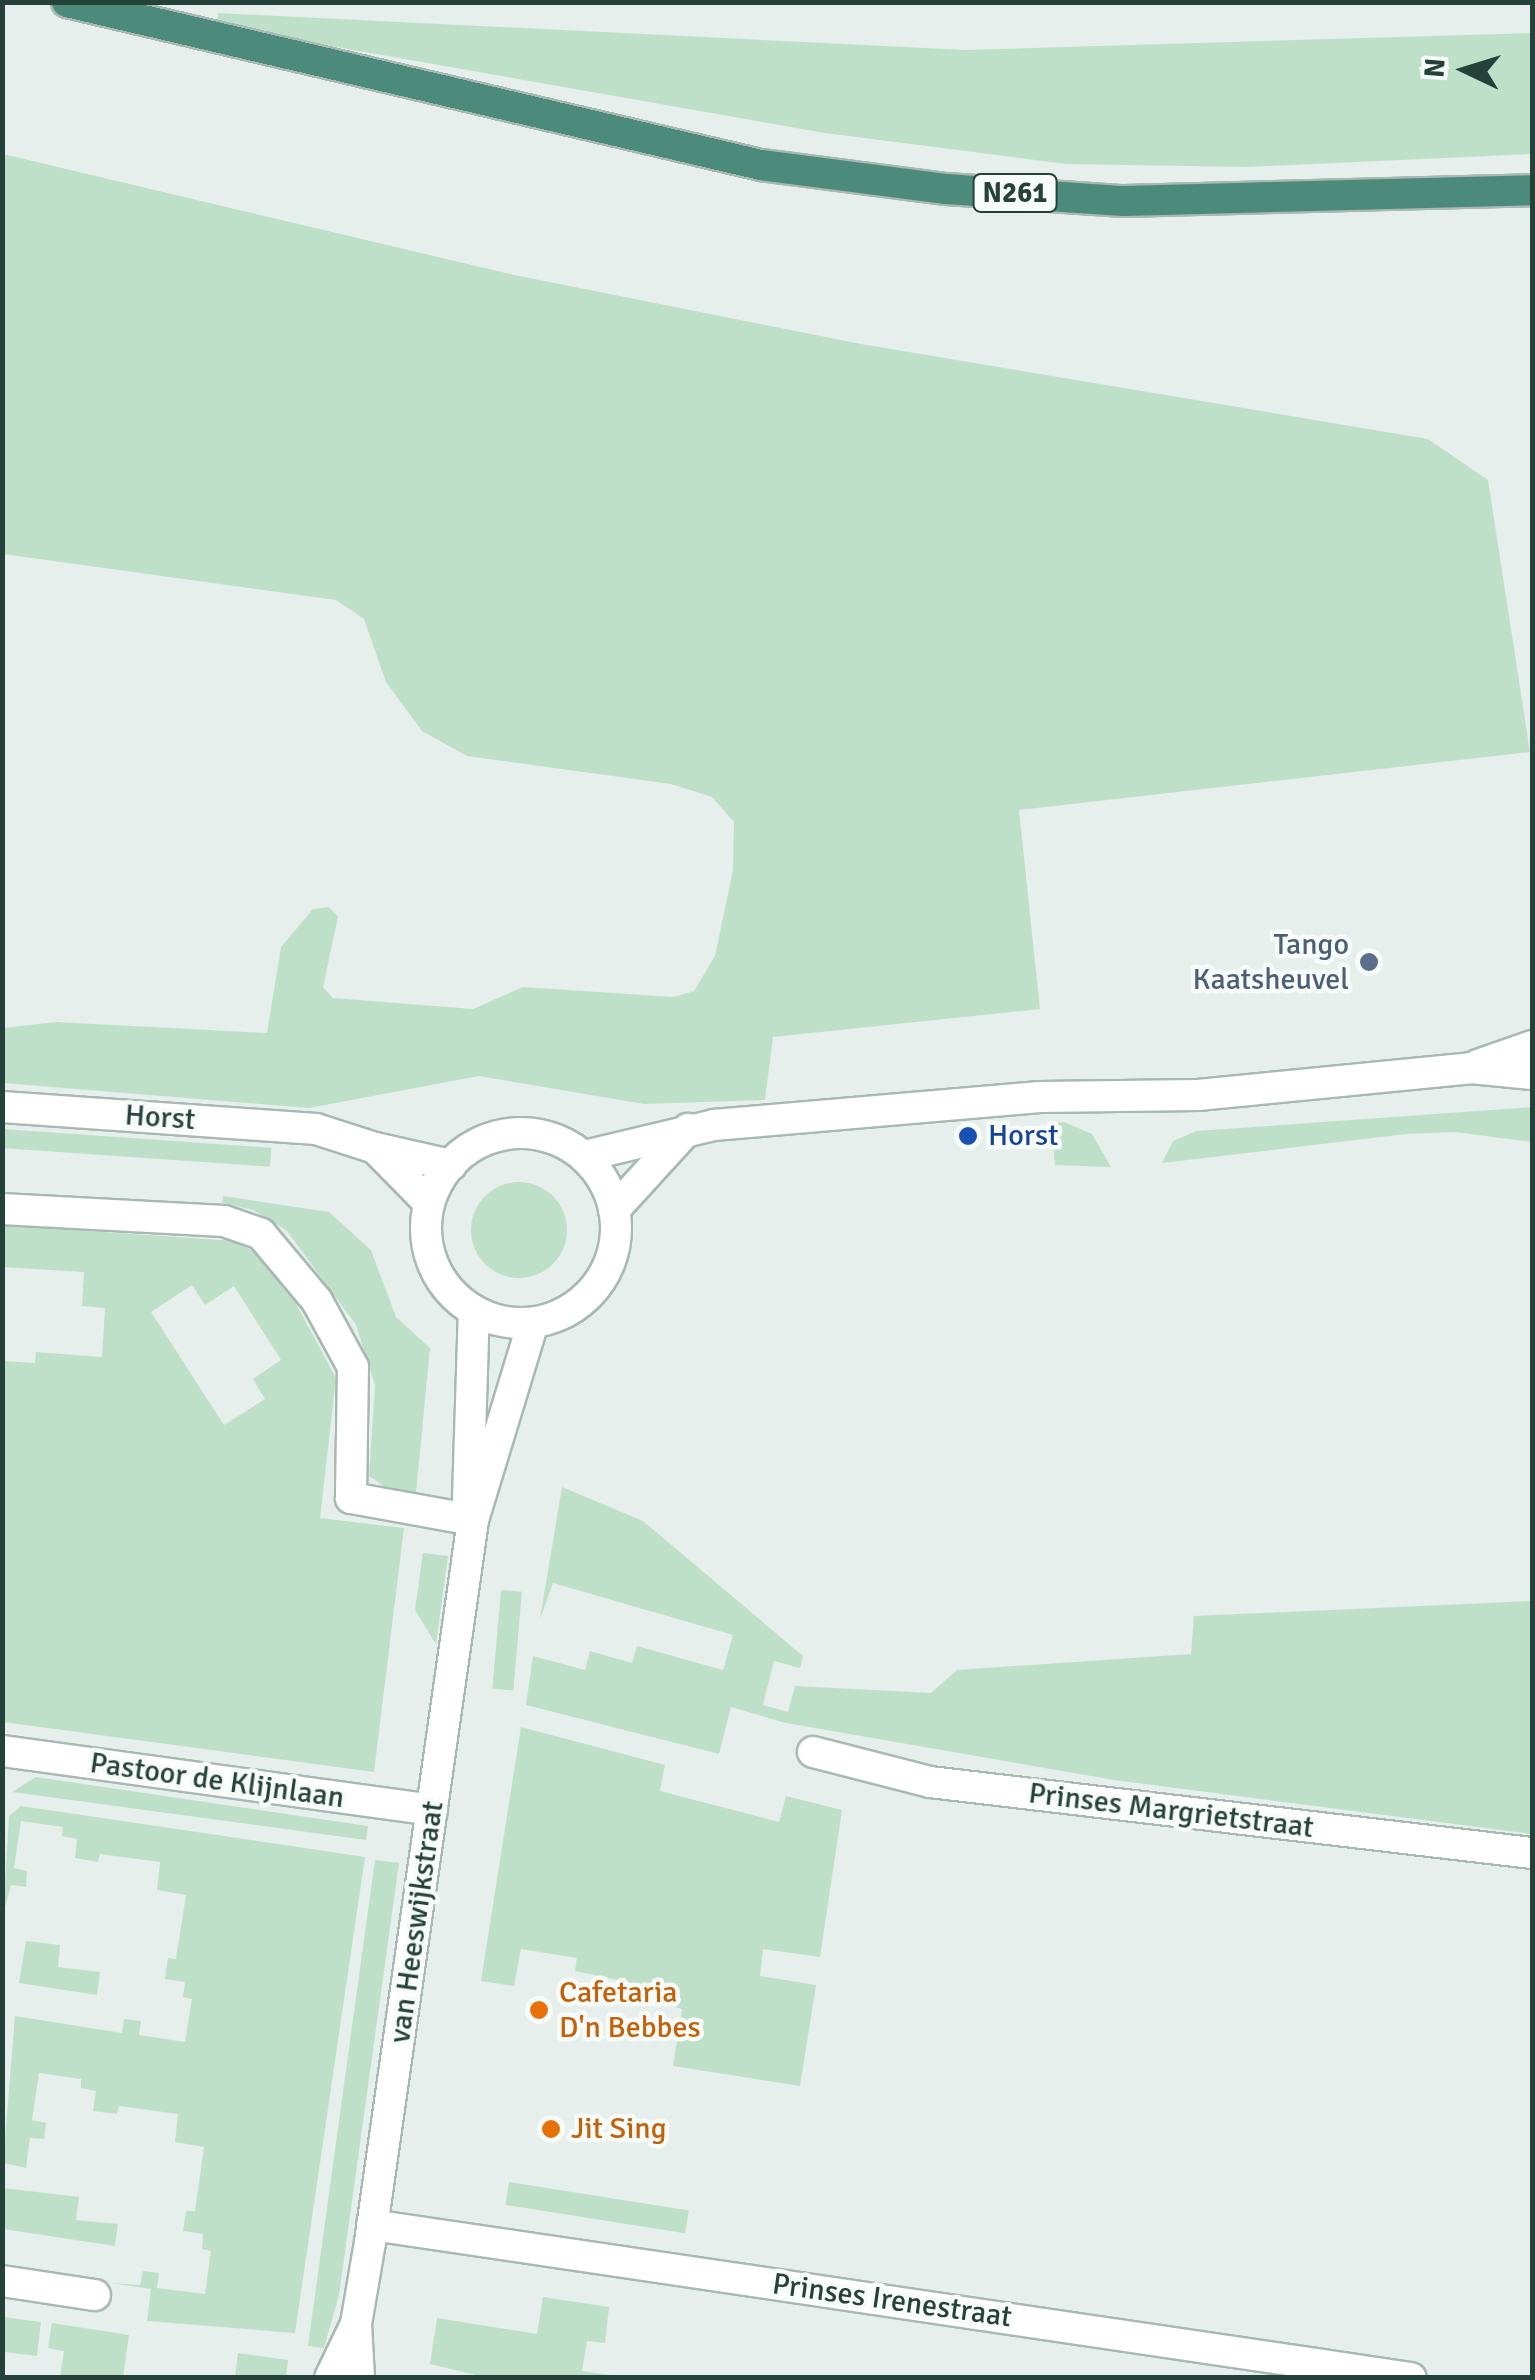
<!DOCTYPE html>
<html>
<head>
<meta charset="utf-8">
<style>
  body { margin:0 }
  #map { position:relative; width:1535px; height:2380px; overflow:hidden; background:#e6efeb; font-family:Signika,sans-serif }
  div>[style] { position:absolute }
  [style*='--x'] { left:calc(var(--x)*1px); top:calc(var(--y)*1px); width:calc(var(--w)*1px); rotate:calc(var(--a)*1deg) }
  .green>* { inset:0; background:#bfe0c8; transform-origin:0 0 }
  .round { border-radius:50% }
  .roads { filter:drop-shadow(2px 0 #a8b8b2) drop-shadow(-2px 0 #a8b8b2) drop-shadow(0 2px #a8b8b2) drop-shadow(0 -2px #a8b8b2) }
  .minor>* { height:30px; margin:-15px; padding:0 15px; transform-origin:15px; border-radius:15px; background:#fff }
  .tertiary>* { height:30px; margin:-15px; padding:0 15px; transform-origin:15px; border-radius:15px; background:#fff }
  .tertiary>.ring { margin:-15px; padding:0; box-sizing:content-box; background:none; border:30px solid #fff; border-radius:50% }
  .trunk>* { height:30px; margin:-15px; padding:0 15px; transform-origin:15px; border-radius:15px; background:#4c8a7c }
  .dots>* { width:28px; height:28px; translate:-50% -50%; box-sizing:border-box; border:5px solid #f7fbf9; border-radius:50% }
  span { translate:-50% -50%; white-space:nowrap; text-align:center; line-height:1.15; -webkit-text-stroke:9px #f7fbf9; paint-order:stroke }
  .shield-label span { padding:2px 8px; background:#f7fbf9; border:2px solid; border-radius:8px; -webkit-text-stroke-width:0 }
  .shield-label { font-size:28px; color:#24423a; font-weight:700 }
  .service-label { font-size:30px; color:#4e5e75 }
  .right { translate:-100% -50%; text-align:right }
  .street-label { font-size:30px; color:#24423a }
  .transit-label { font-size:30px; color:#164399 }
  .left { translate:0 -50%; text-align:left }
  .food-label { font-size:30px; color:#c56008 }
  .frame { position:absolute; inset:0; border:5px solid #24423a; pointer-events:none }
  .north { position:absolute; left:1415px; top:20px; width:100px; height:100px; -webkit-text-stroke:8px #f7fbf9; paint-order:stroke; rotate:274deg; font-size:28px; font-weight:700; line-height:40px; text-align:center; color:#24423a }
  .north::after { content:''; display:block; margin:auto; width:35px; height:45px; background:#24423a; clip-path:polygon(50% 0,100% 100%,50% 72%,0 100%) }
</style>
</head>
<body>
<div id="map">
  <div class="green">
    <div style="clip-path:polygon(218px 13px,966px 50px,1532px 33px,1532px 154px,1246px 167px,1066px 164px,825px 133px,217px 26px)"></div>
    <div style="clip-path:polygon(3px 154px,514px 275px,861px 344px,1428px 439px,1488px 480px,1530px 752px,1019px 810px,1040px 1009px,773px 1037px,765px 1100px,644px 1104px,479px 1076px,309px 1108px,3px 1083px,3px 1028px,56px 1022px,267px 1033px,281px 947px,313px 909px,329px 907px,338px 917px,323px 987px,333px 998px,473px 1009px,523px 987px,673px 997px,694px 991px,715px 956px,733px 870px,734px 822px,712px 797px,671px 784px,467px 756px,422px 731px,386px 682px,364px 619px,336px 600px,3px 554px)"></div>
    <div style="clip-path:polygon(1532px 1107px,1532px 1142px,1455px 1132px,1406px 1134px,1162px 1163px,1173px 1141px,1197px 1131px)"></div>
    <div style="clip-path:polygon(1064px 1122px,1092px 1134px,1111px 1167px,1055px 1165px,1051px 1124px)"></div>
    <div style="left:3px;top:1129px;width:269px;height:19px;rotate:4deg"></div>
    <div class="round" style="left:471px;top:1182px;width:96px;height:96px"></div>
    <div style="clip-path:polygon(223px 1196px,329px 1212px,371px 1250px,396px 1317px,430px 1348px,416px 1493px,389px 1490px,369px 1476px,375px 1385px,356px 1325px,287px 1231px,253px 1210px,222px 1203px)"></div>
    <div style="clip-path:polygon(evenodd,2px 1225px,235px 1241px,256px 1253px,293px 1298px,336px 1378px,320px 1518px,404px 1528px,374px 1772px,3px 1722px,3px 1361px,35px 1363px,36px 1352px,102px 1357px,105px 1308px,82px 1306px,84px 1272px,3px 1267px,2px 1225px,192px 1285px,205px 1305px,234px 1286px,281px 1360px,253px 1379px,265px 1399px,224px 1425px,151px 1312px,192px 1285px)"></div>
    <div style="clip-path:polygon(562px 1487px,643px 1521px,803px 1656px,800px 1668px,774px 1661px,763px 1705px,788px 1712px,795px 1686px,931px 1693px,957px 1670px,1191px 1654px,1194px 1616px,1532px 1601px,1532px 1834px,1114px 1780px,786px 1723px,731px 1707px,719px 1754px,526px 1705px,533px 1656px,585px 1670px,590px 1651px,632px 1663px,637px 1646px,723px 1670px,733px 1635px,553px 1583px,540px 1619px)"></div>
    <div style="clip-path:polygon(423px 1553px,448px 1556px,436px 1644px,415px 1610px)"></div>
    <div style="left:501px;top:1590px;width:21px;height:99px;rotate:5deg"></div>
    <div style="clip-path:polygon(521px 1727px,665px 1765px,660px 1791px,779px 1822px,786px 1796px,842px 1810px,820px 1957px,763px 1949px,760px 1976px,816px 1985px,800px 2086px,673px 2066px,682px 2009px,675px 2007px,677px 1993px,575px 1971px,577px 1958px,521px 1949px,514px 1986px,481px 1981px)"></div>
    <div style="clip-path:polygon(36px 1777px,368px 1826px,366px 1840px,12px 1792px)"></div>
    <div style="clip-path:polygon(21px 1806px,365px 1857px,295px 2333px,147px 2321px,151px 2289px,110px 2283px,140px 2285px,143px 2271px,159px 2273px,157px 2288px,205px 2294px,211px 2251px,202px 2249px,203px 2234px,183px 2231px,186px 2211px,195px 2211px,204px 2147px,175px 2142px,178px 2114px,119px 2106px,117px 2114px,93px 2111px,96px 2091px,81px 2088px,81px 2079px,39px 2073px,32px 2120px,46px 2123px,44px 2139px,30px 2138px,26px 2168px,3px 2163px,15px 2016px,122px 2033px,124px 2019px,141px 2021px,139px 2035px,185px 2042px,192px 1999px,183px 1997px,185px 1982px,165px 1979px,168px 1958px,176px 1959px,186px 1895px,157px 1890px,160px 1862px,100px 1854px,98px 1862px,75px 1858px,77px 1839px,62px 1836px,63px 1827px,21px 1821px,14px 1868px,27px 1871px,26px 1887px,11px 1885px,3px 1915px,9px 1816px)"></div>
    <div style="clip-path:polygon(375px 1860px,399px 1863px,339px 2295px,324px 2348px,308px 2346px)"></div>
    <div style="clip-path:polygon(26px 1941px,60px 1945px,58px 1967px,100px 1972px,97px 1995px,19px 1983px)"></div>
    <div style="left:509px;top:2182px;width:182px;height:23px;rotate:9deg"></div>
    <div style="clip-path:polygon(3px 2188px,79px 2197px,76px 2220px,118px 2224px,115px 2246px,3px 2229px)"></div>
    <div style="clip-path:polygon(543px 2297px,609px 2307px,605px 2343px,587px 2341px,582px 2371px,624px 2377px,484px 2377px,430px 2364px,437px 2318px,537px 2334px)"></div>
    <div style="clip-path:polygon(3px 2317px,41px 2322px,37px 2356px,5px 2352px,3px 2359px)"></div>
    <div style="clip-path:polygon(52px 2323px,129px 2335px,123px 2377px,60px 2377px,64px 2351px,48px 2348px)"></div>
    <div style="clip-path:polygon(238px 2353px,288px 2360px,286px 2377px,235px 2377px)"></div>
  </div>
  <div class="roads">
    <div class="minor">
      <div style="--x:2;--y:1209;--w:222;--a:3.1"></div>
      <div style="--x:224;--y:1221;--w:39;--a:19"></div>
      <div style="--x:261;--y:1234;--w:87;--a:50.1"></div>
      <div style="--x:317;--y:1301;--w:75;--a:61.4"></div>
      <div style="--x:353;--y:1367;--w:131;--a:90.9"></div>
      <div style="--x:351;--y:1498;--w:124;--a:10.2"></div>
      <div style="--x:2;--y:1751;--w:434;--a:7.8"></div>
      <div style="--x:813;--y:1752;--w:121;--a:14.4"></div>
      <div style="--x:930;--y:1782;--w:606;--a:6.73"></div>
      <div style="--x:372;--y:2225;--w:1050;--a:8.38"></div>
      <div style="--x:2;--y:2281;--w:94;--a:8.6"></div>
    </div>
    <div class="tertiary">
      <div style="--x:1478;--y:1065;--w:57;--a:-19.4"></div>
      <div style="--x:2;--y:1107;--w:315;--a:4"></div>
      <div style="--x:316;--y:1129;--w:62;--a:17.9"></div>
      <div style="--x:375;--y:1148;--w:76;--a:45.5"></div>
      <div class="ring" style="left:426px;top:1133px;width:160px;height:160px"></div>
      <div style="--x:375;--y:1148;--w:78;--a:12.6"></div>
      <div style="--x:584;--y:1156;--w:134;--a:-13.4"></div>
      <div style="--x:714;--y:1125;--w:327;--a:-4.9"></div>
      <div style="--x:1040;--y:1097;--w:158;--a:-0.7"></div>
      <div style="--x:1198;--y:1095;--w:274;--a:-5.6"></div>
      <div style="--x:1471;--y:1068;--w:61;--a:5.6"></div>
      <div style="--x:614;--y:1210;--w:110;--a:-47.6"></div>
      <div style="--x:468;--y:1498;--w:186;--a:-88.2"></div>
      <div style="--x:356;--y:2324;--w:54;--a:86.8"></div>
      <div style="--x:330;--y:2378;--w:60;--a:-64.3"></div>
      <div style="--x:356;--y:2324;--w:83;--a:-80.3"></div>
      <div style="--x:370;--y:2242;--w:729;--a:-81.88"></div>
      <div style="--x:473;--y:1520;--w:206;--a:-73.1"></div>
    </div>
    <div class="trunk">
      <div style="--x:67;--y:2;--w:713;--a:13.22"></div>
      <div style="--x:761;--y:165;--w:187;--a:7.4"></div>
      <div style="--x:946;--y:189;--w:178;--a:3.9"></div>
      <div style="--x:1124;--y:201;--w:408;--a:-1.5"></div>
    </div>
  </div>
  <div class="dots">
    <div style="left:1369px;top:962px;background:#5c6f8a"></div>
    <div style="left:968px;top:1136px;background:#1a4fb4"></div>
    <div style="left:539px;top:2010px;background:#e8710a"></div>
    <div style="left:551px;top:2129px;background:#e8710a"></div>
  </div>
  <div class="shield-label">
    <span style="left:1015px;top:193px">N261</span>
  </div>
  <div class="service-label">
    <span class="right" style="left:1349px;top:962px">Tango<br>Kaatsheuvel</span>
  </div>
  <div class="street-label">
    <span style="left:160px;top:1118px;rotate:4deg">Horst</span>
    <span style="left:217px;top:1781px;rotate:8deg">Pastoor de Klijnlaan</span>
    <span style="left:1171px;top:1811px;rotate:7deg">Prinses Margrietstraat</span>
    <span style="left:417px;top:1922px;rotate:-82deg">van Heeswijkstraat</span>
    <span style="left:892px;top:2301px;rotate:8deg">Prinses Irenestraat</span>
  </div>
  <div class="transit-label">
    <span class="left" style="left:988px;top:1136px">Horst</span>
  </div>
  <div class="food-label">
    <span class="left" style="left:559px;top:2010px">Cafetaria<br>D'n Bebbes</span>
    <span class="left" style="left:571px;top:2129px">Jit Sing</span>
  </div>
  <div class="frame"></div>
  <div class="north">N</div>
</div>
</body>
</html>
